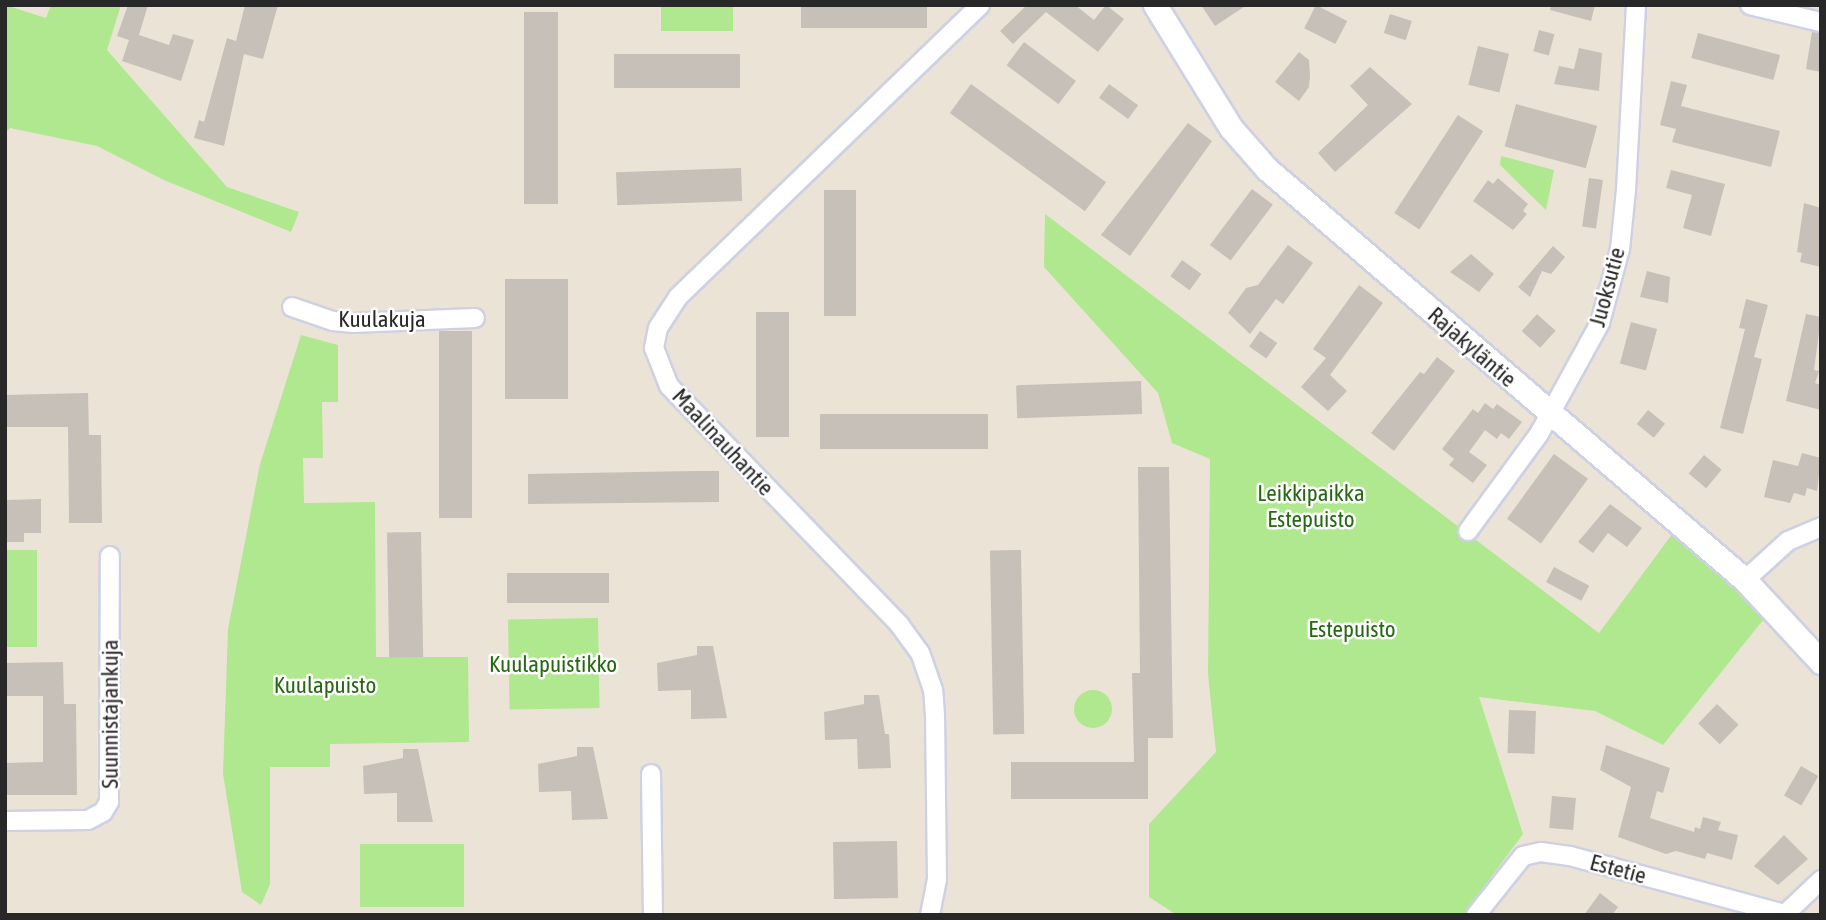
<!DOCTYPE html>
<html>
<head>
<meta charset="utf-8">
<style>
  body { margin:0 }
  #map { position:relative; width:1826px; height:920px; overflow:hidden; background:#ece3d7; font-family:"Asap Condensed",sans-serif }
  div>[style] { position:absolute }
  [style*='--x'] { left:calc(var(--x)*1px); top:calc(var(--y)*1px); width:calc(var(--w)*1px); rotate:calc(var(--a)*1deg) }
  .green>* { inset:0; background:#afe88e; transform-origin:0 0 }
  .round { border-radius:50% }
  .building>* { inset:0; background:#c7c0b8; transform-origin:0 0 }
  .roads { filter:drop-shadow(2px 0 #cdd1e3) drop-shadow(-2px 0 #cdd1e3) drop-shadow(0 2px #cdd1e3) drop-shadow(0 -2px #cdd1e3) }
  .minor>* { height:18px; margin:-9px; padding:0 9px; transform-origin:9px; border-radius:9px; background:#fff }
  .tertiary>* { height:23px; margin:-11.5px; padding:0 11.5px; transform-origin:11.5px; border-radius:11.5px; background:#fff }
  span { translate:-50% -50%; white-space:nowrap; text-align:center; line-height:1.15; -webkit-text-stroke:5px #fff; paint-order:stroke }
  .street-label { font-size:23px; color:#282828 }
  .park-label { font-size:23px; color:#276913 }
  .frame { position:absolute; inset:0; border:7px solid #282828; pointer-events:none }
</style>
</head>
<body>
<div id="map">
  <div class="green">
    <div style="clip-path:polygon(5px 5px,46px 18px,51px 5px,121px 5px,107px 50px,227px 187px,299px 212px,291px 232px,164px 180px,97px 146px,10px 128px,5px 133px)"></div>
    <div style="left:661px;top:5px;width:72px;height:26px"></div>
    <div style="clip-path:polygon(1501px 156px,1554px 170px,1546px 210px,1500px 165px)"></div>
    <div style="clip-path:polygon(1045px 214px,1599px 633px,1673px 533px,1767px 615px,1663px 745px,1595px 711px,1479px 697px,1523px 834px,1463px 915px,1177px 915px,1149px 897px,1149px 824px,1216px 752px,1208px 674px,1210px 459px,1172px 443px,1158px 393px,1044px 267px)"></div>
    <div style="clip-path:polygon(301px 335px,338px 345px,338px 402px,322px 402px,323px 458px,303px 458px,304px 503px,375px 502px,376px 657px,468px 657px,469px 742px,330px 744px,330px 767px,270px 767px,270px 884px,261px 905px,242px 892px,223px 774px,228px 629px,260px 464px)"></div>
    <div style="left:37px;top:550px;width:97px;height:32px;rotate:90deg"></div>
    <div style="left:598px;top:618px;width:90px;height:90px;rotate:89deg"></div>
    <div class="round" style="left:1074px;top:690px;width:38px;height:38px"></div>
    <div style="left:360px;top:844px;width:104px;height:63px"></div>
  </div>
  <div class="building">
    <div style="clip-path:polygon(128px 5px,148px 5px,139px 35px,169px 45px,173px 34px,194px 40px,181px 81px,122px 61px,129px 40px,117px 36px)"></div>
    <div style="clip-path:polygon(245px 5px,278px 5px,263px 59px,244px 54px,224px 146px,194px 138px,199px 120px,204px 122px,227px 38px,236px 41px)"></div>
    <div style="left:801px;top:5px;width:126px;height:23px"></div>
    <div style="clip-path:polygon(1027px 5px,1075px 5px,1094px 20px,1106px 5px,1124px 19px,1098px 52px,1046px 12px,1013px 44px,1000px 31px)"></div>
    <div style="clip-path:polygon(1201px 5px,1247px 5px,1215px 26px)"></div>
    <div style="left:1316px;top:5px;width:35px;height:26px;rotate:27deg"></div>
    <div style="clip-path:polygon(1551px 5px,1595px 5px,1591px 21px,1550px 10px)"></div>
    <div style="left:524px;top:12px;width:34px;height:192px"></div>
    <div style="left:1390px;top:14px;width:23px;height:20px;rotate:18deg"></div>
    <div style="left:1539px;top:30px;width:16px;height:22px;rotate:15deg"></div>
    <div style="clip-path:polygon(1812px 32px,1821px 33px,1821px 72px,1806px 69px)"></div>
    <div style="left:1698px;top:33px;width:85px;height:26px;rotate:15deg"></div>
    <div style="left:1024px;top:42px;width:65px;height:29px;rotate:37deg"></div>
    <div style="left:1478px;top:46px;width:32px;height:40px;rotate:14deg"></div>
    <div style="clip-path:polygon(1579px 48px,1602px 53px,1599px 91px,1554px 84px,1559px 66px,1574px 69px)"></div>
    <div style="clip-path:polygon(1299px 52px,1309px 60px,1310px 76px,1309px 87px,1299px 101px,1275px 82px)"></div>
    <div style="left:740px;top:54px;width:34px;height:126px;rotate:90deg"></div>
    <div style="clip-path:polygon(1370px 67px,1412px 104px,1335px 172px,1318px 153px,1368px 105px,1350px 86px)"></div>
    <div style="clip-path:polygon(1671px 81px,1687px 85px,1681px 106px,1780px 131px,1771px 167px,1672px 142px,1676px 129px,1660px 125px)"></div>
    <div style="left:971px;top:84px;width:167px;height:36px;rotate:36deg"></div>
    <div style="left:1109px;top:84px;width:36px;height:17px;rotate:36deg"></div>
    <div style="left:1516px;top:104px;width:84px;height:44px;rotate:15deg"></div>
    <div style="left:1458px;top:115px;width:30px;height:117px;rotate:33deg"></div>
    <div style="clip-path:polygon(1188px 123px,1212px 141px,1130px 256px,1101px 235px)"></div>
    <div style="left:741px;top:168px;width:33px;height:125px;rotate:88deg"></div>
    <div style="clip-path:polygon(1671px 170px,1725px 184px,1711px 236px,1683px 228px,1692px 195px,1666px 188px)"></div>
    <div style="clip-path:polygon(1498px 178px,1528px 204px,1523px 211px,1527px 214px,1513px 230px,1473px 201px,1488px 180px,1493px 184px)"></div>
    <div style="left:1589px;top:178px;width:14px;height:49px;rotate:8deg"></div>
    <div style="left:1252px;top:189px;width:26px;height:70px;rotate:37deg"></div>
    <div style="left:824px;top:190px;width:32px;height:126px"></div>
    <div style="clip-path:polygon(1804px 203px,1821px 208px,1821px 267px,1800px 262px,1802px 253px,1797px 252px)"></div>
    <div style="clip-path:polygon(1288px 245px,1313px 263px,1283px 304px,1276px 299px,1250px 334px,1228px 313px,1246px 288px,1258px 285px)"></div>
    <div style="clip-path:polygon(1553px 246px,1565px 257px,1551px 274px,1542px 271px,1530px 297px,1518px 287px)"></div>
    <div style="clip-path:polygon(1471px 254px,1494px 274px,1479px 292px,1450px 272px)"></div>
    <div style="left:1182px;top:260px;width:24px;height:20px;rotate:36deg"></div>
    <div style="clip-path:polygon(1647px 271px,1670px 277px,1668px 303px,1640px 297px)"></div>
    <div style="left:505px;top:279px;width:63px;height:120px"></div>
    <div style="clip-path:polygon(1359px 285px,1383px 303px,1330px 375px,1347px 391px,1328px 411px,1301px 387px,1326px 358px,1313px 349px)"></div>
    <div style="clip-path:polygon(1746px 299px,1768px 305px,1754px 357px,1762px 359px,1743px 434px,1720px 428px,1745px 329px,1739px 328px)"></div>
    <div style="left:756px;top:312px;width:33px;height:125px"></div>
    <div style="left:1537px;top:314px;width:25px;height:23px;rotate:42deg"></div>
    <div style="clip-path:polygon(1806px 314px,1821px 317px,1814px 370px,1819px 371px,1815px 383px,1821px 385px,1821px 410px,1786px 401px)"></div>
    <div style="left:1631px;top:322px;width:27px;height:43px;rotate:15deg"></div>
    <div style="left:439px;top:331px;width:33px;height:187px"></div>
    <div style="left:1260px;top:331px;width:21px;height:19px;rotate:35deg"></div>
    <div style="clip-path:polygon(1437px 357px,1455px 371px,1394px 451px,1371px 433px,1420px 372px,1424px 374px)"></div>
    <div style="left:1141px;top:381px;width:33px;height:125px;rotate:88deg"></div>
    <div style="clip-path:polygon(88px 393px,89px 435px,101px 435px,102px 523px,69px 523px,68px 427px,5px 427px,5px 395px)"></div>
    <div style="clip-path:polygon(1485px 403px,1493px 409px,1497px 404px,1522px 422px,1509px 439px,1501px 433px,1497px 439px,1485px 430px,1469px 452px,1487px 465px,1473px 483px,1449px 465px,1454px 459px,1442px 449px,1473px 409px,1478px 413px)"></div>
    <div style="left:1648px;top:410px;width:22px;height:18px;rotate:39deg"></div>
    <div style="left:820px;top:414px;width:168px;height:35px"></div>
    <div style="clip-path:polygon(1802px 453px,1821px 458px,1817px 491px,1807px 488px,1805px 496px,1794px 493px,1790px 503px,1764px 497px,1773px 460px,1798px 466px)"></div>
    <div style="left:1554px;top:454px;width:42px;height:80px;rotate:36deg"></div>
    <div style="left:1704px;top:455px;width:23px;height:24px;rotate:40deg"></div>
    <div style="clip-path:polygon(1138px 467px,1169px 467px,1173px 738px,1148px 738px,1148px 799px,1011px 799px,1011px 762px,1134px 762px,1132px 673px,1140px 673px)"></div>
    <div style="clip-path:polygon(693px 471px,719px 471px,719px 502px,528px 504px,528px 474px)"></div>
    <div style="clip-path:polygon(41px 499px,41px 533px,24px 533px,24px 542px,5px 542px,5px 500px)"></div>
    <div style="clip-path:polygon(1610px 504px,1642px 528px,1627px 547px,1608px 533px,1593px 553px,1578px 542px)"></div>
    <div style="left:421px;top:532px;width:125px;height:34px;rotate:89deg"></div>
    <div style="left:1021px;top:550px;width:184px;height:31px;rotate:89deg"></div>
    <div style="left:1554px;top:567px;width:40px;height:17px;rotate:28deg"></div>
    <div style="left:609px;top:573px;width:30px;height:102px;rotate:90deg"></div>
    <div style="clip-path:polygon(697px 646px,713px 646px,727px 718px,691px 719px,691px 690px,658px 691px,657px 663px,697px 655px)"></div>
    <div style="clip-path:polygon(63px 662px,64px 704px,76px 704px,77px 795px,5px 795px,5px 763px,43px 762px,43px 696px,5px 696px,5px 663px)"></div>
    <div style="clip-path:polygon(864px 695px,879px 695px,885px 734px,889px 734px,891px 768px,858px 769px,857px 739px,825px 740px,824px 712px,864px 704px)"></div>
    <div style="left:1717px;top:704px;width:30px;height:27px;rotate:44deg"></div>
    <div style="left:1509px;top:710px;width:27px;height:43px;rotate:2deg"></div>
    <div style="clip-path:polygon(1606px 745px,1670px 768px,1663px 793px,1657px 791px,1650px 818px,1694px 832px,1695px 827px,1700px 829px,1703px 817px,1721px 822px,1718px 830px,1738px 835px,1732px 860px,1707px 853px,1705px 859px,1676px 851px,1666px 854px,1618px 837px,1631px 787px,1600px 770px)"></div>
    <div style="clip-path:polygon(577px 747px,593px 747px,608px 819px,572px 820px,571px 791px,539px 792px,538px 764px,577px 756px)"></div>
    <div style="clip-path:polygon(403px 749px,418px 749px,433px 822px,397px 822px,397px 793px,364px 794px,363px 766px,403px 758px)"></div>
    <div style="left:1801px;top:766px;width:20px;height:34px;rotate:30deg"></div>
    <div style="left:1552px;top:796px;width:24px;height:32px;rotate:5deg"></div>
    <div style="clip-path:polygon(1784px 835px,1808px 859px,1778px 885px,1754px 866px)"></div>
    <div style="left:897px;top:841px;width:57px;height:64px;rotate:89deg"></div>
    <div style="clip-path:polygon(1600px 893px,1618px 907px,1612px 915px,1584px 915px)"></div>
  </div>
  <div class="roads">
    <div class="minor">
      <div style="--x:1750;--y:5;--w:73;--a:13.5"></div>
      <div style="--x:292;--y:307;--w:43;--a:18.9"></div>
      <div style="--x:333;--y:321;--w:20;--a:6"></div>
      <div style="--x:353;--y:323;--w:122;--a:-2.3"></div>
      <div style="--x:1468;--y:531;--w:120;--a:-53.8"></div>
      <div style="--x:1539;--y:434;--w:127;--a:-61.2"></div>
      <div style="--x:1600;--y:323;--w:77;--a:-74.9"></div>
      <div style="--x:1620;--y:249;--w:59;--a:-84.2"></div>
      <div style="--x:1626;--y:190;--w:185;--a:-86.9"></div>
      <div style="--x:1745;--y:580;--w:58;--a:-42.2"></div>
      <div style="--x:1788;--y:541;--w:36;--a:-23"></div>
      <div style="--x:651;--y:774;--w:141;--a:89.2"></div>
      <div style="--x:5;--y:821;--w:83;--a:-0.7"></div>
      <div style="--x:88;--y:820;--w:17;--a:-28"></div>
      <div style="--x:103;--y:812;--w:12;--a:-59"></div>
      <div style="--x:109;--y:802;--w:246;--a:-89.8"></div>
      <div style="--x:930;--y:915;--w:37;--a:-79"></div>
      <div style="--x:937;--y:879;--w:163;--a:-90.7"></div>
      <div style="--x:935;--y:716;--w:26;--a:-94"></div>
      <div style="--x:933;--y:690;--w:39;--a:-109"></div>
      <div style="--x:920;--y:653;--w:36;--a:-126"></div>
      <div style="--x:899;--y:624;--w:331;--a:-134"></div>
      <div style="--x:669;--y:386;--w:41;--a:-111.5"></div>
      <div style="--x:654;--y:348;--w:20;--a:-79"></div>
      <div style="--x:658;--y:328;--w:37;--a:-57"></div>
      <div style="--x:678;--y:297;--w:420;--a:-44"></div>
      <div style="--x:1476;--y:915;--w:75;--a:-51.5"></div>
      <div style="--x:1523;--y:856;--w:18;--a:-13"></div>
      <div style="--x:1541;--y:852;--w:29;--a:8"></div>
      <div style="--x:1570;--y:856;--w:223;--a:15.1"></div>
      <div style="--x:1784;--y:915;--w:51;--a:-43.4"></div>
    </div>
    <div class="tertiary">
      <div style="--x:1155;--y:5;--w:145;--a:58.3"></div>
      <div style="--x:1231;--y:128;--w:55;--a:48.7"></div>
      <div style="--x:1267;--y:169;--w:630;--a:40.69"></div>
      <div style="--x:1745;--y:580;--w:112;--a:47.2"></div>
    </div>
  </div>
  <div class="street-label">
    <span style="left:1607px;top:287px;rotate:-75deg">Juoksutie</span>
    <span style="left:382px;top:319px">Kuulakuja</span>
    <span style="left:1472px;top:347px;rotate:41deg">Rajakyläntie</span>
    <span style="left:723px;top:442px;rotate:47deg">Maalinauhantie</span>
    <span style="left:110px;top:714px;rotate:-90deg">Suunnistajankuja</span>
    <span style="left:1618px;top:869px;rotate:15deg">Estetie</span>
  </div>
  <div class="park-label">
    <span style="left:1311px;top:506px">Leikkipaikka<br>Estepuisto</span>
    <span style="left:1352px;top:629px">Estepuisto</span>
    <span style="left:553px;top:664px">Kuulapuistikko</span>
    <span style="left:325px;top:685px">Kuulapuisto</span>
  </div>
  <div class="frame"></div>
</div>
</body>
</html>
